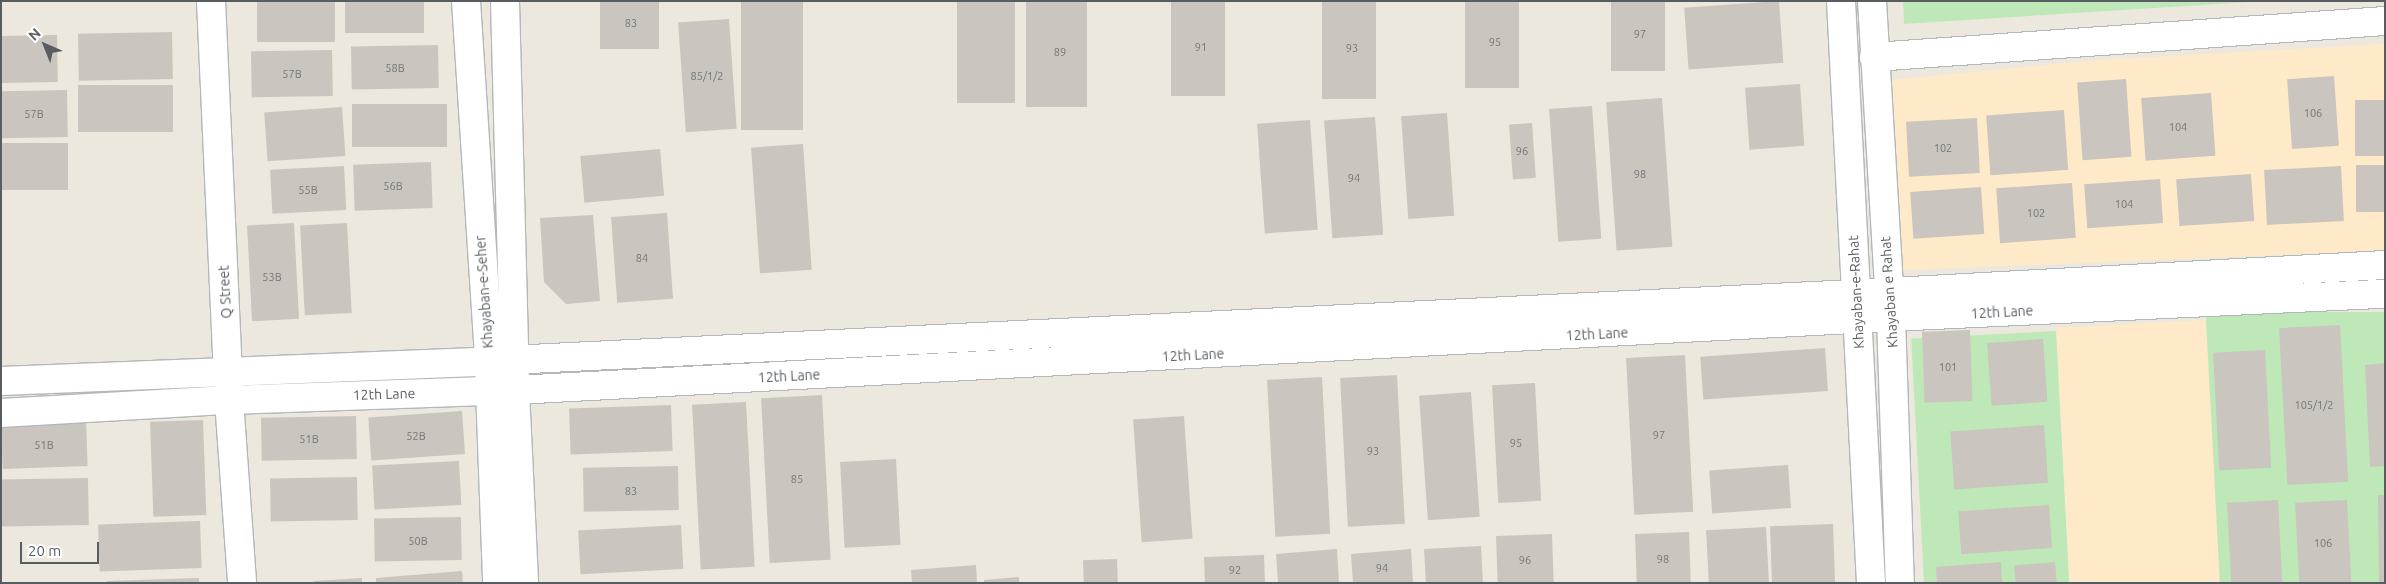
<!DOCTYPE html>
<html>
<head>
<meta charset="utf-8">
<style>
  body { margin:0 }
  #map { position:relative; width:2386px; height:584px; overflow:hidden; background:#ede8de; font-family:Ubuntu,sans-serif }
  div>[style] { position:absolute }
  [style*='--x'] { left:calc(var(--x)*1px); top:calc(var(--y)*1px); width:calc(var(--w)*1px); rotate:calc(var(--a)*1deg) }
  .green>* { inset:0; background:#bfe8b8; transform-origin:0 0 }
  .sand>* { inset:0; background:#feeac9; transform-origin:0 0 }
  .building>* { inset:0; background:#cac5be; transform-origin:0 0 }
  .roads { filter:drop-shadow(1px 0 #b2b7bb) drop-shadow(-1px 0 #b2b7bb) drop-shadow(0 1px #b2b7bb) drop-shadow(0 -1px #b2b7bb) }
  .minor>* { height:28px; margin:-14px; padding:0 14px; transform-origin:14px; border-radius:14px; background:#fff }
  span { translate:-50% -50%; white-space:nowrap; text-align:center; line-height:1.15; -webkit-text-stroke:5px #fff; paint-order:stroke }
  .number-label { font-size:11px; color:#747779 }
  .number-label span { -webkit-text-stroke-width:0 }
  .street-label { font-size:14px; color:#585d62 }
  .frame { position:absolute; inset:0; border:2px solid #585d62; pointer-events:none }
  .north { position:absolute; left:20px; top:20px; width:50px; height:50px; -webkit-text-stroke:4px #fff; paint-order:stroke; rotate:316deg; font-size:14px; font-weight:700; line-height:20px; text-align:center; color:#585d62 }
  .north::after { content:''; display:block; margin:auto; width:18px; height:22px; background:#585d62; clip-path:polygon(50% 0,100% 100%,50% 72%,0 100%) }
  .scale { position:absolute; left:20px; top:542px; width:79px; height:22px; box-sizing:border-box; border:2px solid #585d62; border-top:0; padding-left:6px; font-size:15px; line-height:18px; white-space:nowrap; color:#585d62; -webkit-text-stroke:4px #fff; paint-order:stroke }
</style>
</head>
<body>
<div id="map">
  <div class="green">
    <div style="clip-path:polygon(1903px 1px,2264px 1px,1904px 24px)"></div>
    <div style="left:2385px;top:312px;width:271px;height:179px;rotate:90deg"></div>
    <div style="left:2056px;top:331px;width:252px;height:145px;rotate:87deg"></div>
  </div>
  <div class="sand">
    <div style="clip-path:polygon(2385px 44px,2385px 251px,1903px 270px,1892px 80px,2099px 60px)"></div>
    <div style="left:2206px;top:320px;width:263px;height:150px;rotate:87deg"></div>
  </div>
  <div class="building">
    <div style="left:257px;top:1px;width:78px;height:41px"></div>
    <div style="left:345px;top:1px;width:79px;height:32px"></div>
    <div style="left:600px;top:1px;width:59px;height:48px"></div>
    <div style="left:741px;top:1px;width:62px;height:129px"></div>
    <div style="left:957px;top:1px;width:58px;height:102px"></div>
    <div style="left:1026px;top:1px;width:61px;height:106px"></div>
    <div style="left:1171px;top:1px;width:54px;height:95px"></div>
    <div style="left:1322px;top:1px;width:54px;height:98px"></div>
    <div style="left:1465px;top:1px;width:54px;height:87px"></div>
    <div style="left:1611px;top:1px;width:54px;height:70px"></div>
    <div style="left:1779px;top:1px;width:62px;height:95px;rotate:86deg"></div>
    <div style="left:729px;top:19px;width:110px;height:51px;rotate:86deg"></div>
    <div style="left:172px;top:32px;width:47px;height:94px;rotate:89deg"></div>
    <div style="left:57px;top:35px;width:47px;height:56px;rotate:89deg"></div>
    <div style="left:438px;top:45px;width:43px;height:87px;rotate:89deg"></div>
    <div style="left:332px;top:50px;width:46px;height:81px;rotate:89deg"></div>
    <div style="left:2334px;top:76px;width:70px;height:47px;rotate:86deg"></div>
    <div style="left:2126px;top:79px;width:78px;height:49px;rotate:86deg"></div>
    <div style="left:1800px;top:84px;width:62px;height:55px;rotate:86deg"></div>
    <div style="left:173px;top:85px;width:47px;height:95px;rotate:90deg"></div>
    <div style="left:67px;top:90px;width:47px;height:66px;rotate:89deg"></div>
    <div style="left:2211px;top:93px;width:63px;height:70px;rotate:86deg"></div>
    <div style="left:1662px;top:98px;width:149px;height:56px;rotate:86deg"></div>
    <div style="left:2355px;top:100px;width:30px;height:56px"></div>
    <div style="left:447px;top:104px;width:43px;height:95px;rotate:90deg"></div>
    <div style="left:1592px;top:106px;width:133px;height:43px;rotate:86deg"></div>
    <div style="left:342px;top:107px;width:49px;height:78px;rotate:86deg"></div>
    <div style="left:2064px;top:110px;width:60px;height:78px;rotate:86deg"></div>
    <div style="left:1447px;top:113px;width:103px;height:46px;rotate:86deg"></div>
    <div style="left:1375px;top:117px;width:118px;height:51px;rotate:86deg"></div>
    <div style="left:1977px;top:118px;width:55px;height:71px;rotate:87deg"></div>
    <div style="left:1310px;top:120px;width:110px;height:53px;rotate:86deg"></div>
    <div style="left:1532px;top:123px;width:55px;height:23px;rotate:86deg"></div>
    <div style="left:68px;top:143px;width:47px;height:67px;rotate:90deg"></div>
    <div style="left:803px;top:144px;width:126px;height:52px;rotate:86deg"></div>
    <div style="left:660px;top:149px;width:47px;height:80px;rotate:85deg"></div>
    <div style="left:431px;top:162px;width:46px;height:78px;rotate:88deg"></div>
    <div style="left:2385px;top:165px;width:47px;height:29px;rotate:90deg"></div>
    <div style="left:344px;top:166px;width:44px;height:74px;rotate:87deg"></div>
    <div style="left:2341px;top:166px;width:55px;height:77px;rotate:87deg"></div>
    <div style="left:2251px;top:174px;width:47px;height:75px;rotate:86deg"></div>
    <div style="left:2160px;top:179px;width:44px;height:76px;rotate:86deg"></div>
    <div style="left:2072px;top:183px;width:55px;height:76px;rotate:86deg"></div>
    <div style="left:1981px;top:187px;width:47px;height:71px;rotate:86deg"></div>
    <div style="left:667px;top:213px;width:86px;height:56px;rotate:86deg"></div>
    <div style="clip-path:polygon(593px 215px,600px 301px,566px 304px,544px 282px,540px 218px)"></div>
    <div style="left:294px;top:223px;width:96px;height:47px;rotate:87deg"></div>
    <div style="left:347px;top:223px;width:90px;height:47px;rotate:87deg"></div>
    <div style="left:2340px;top:325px;width:157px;height:61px;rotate:87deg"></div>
    <div style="left:1970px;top:330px;width:71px;height:48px;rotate:88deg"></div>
    <div style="left:2043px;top:339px;width:63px;height:56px;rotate:86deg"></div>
    <div style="left:1825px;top:348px;width:43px;height:125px;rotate:86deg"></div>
    <div style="left:2265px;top:350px;width:118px;height:52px;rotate:87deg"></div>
    <div style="left:1685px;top:355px;width:157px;height:59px;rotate:87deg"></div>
    <div style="clip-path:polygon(2385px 363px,2385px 466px,2370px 467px,2365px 365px)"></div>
    <div style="left:1397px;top:375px;width:149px;height:57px;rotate:87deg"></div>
    <div style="left:1322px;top:377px;width:157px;height:55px;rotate:87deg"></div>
    <div style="left:1535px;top:383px;width:118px;height:43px;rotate:87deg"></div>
    <div style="left:1471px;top:392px;width:125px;height:52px;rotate:86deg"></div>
    <div style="left:822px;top:395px;width:165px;height:61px;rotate:87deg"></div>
    <div style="left:746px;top:402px;width:165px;height:54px;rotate:87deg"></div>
    <div style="left:671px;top:405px;width:46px;height:102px;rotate:88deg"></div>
    <div style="left:462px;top:411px;width:43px;height:94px;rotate:86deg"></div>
    <div style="left:356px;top:416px;width:43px;height:95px;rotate:89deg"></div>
    <div style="left:1184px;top:416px;width:123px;height:51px;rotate:86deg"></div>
    <div style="left:86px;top:419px;width:47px;height:85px;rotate:88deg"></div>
    <div style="left:203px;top:420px;width:95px;height:53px;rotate:88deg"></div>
    <div style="left:2044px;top:425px;width:58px;height:94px;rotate:86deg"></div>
    <div style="left:896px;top:459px;width:86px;height:56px;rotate:87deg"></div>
    <div style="left:459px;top:461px;width:44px;height:87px;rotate:87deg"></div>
    <div style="left:1788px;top:465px;width:43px;height:79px;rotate:86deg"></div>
    <div style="left:678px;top:466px;width:44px;height:95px;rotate:89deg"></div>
    <div style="left:357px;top:477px;width:43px;height:87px;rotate:89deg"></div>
    <div style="left:88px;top:478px;width:47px;height:87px;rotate:89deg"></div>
    <div style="clip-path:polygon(2378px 495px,2385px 495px,2385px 583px,2379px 583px)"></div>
    <div style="left:2278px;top:500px;width:83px;height:51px;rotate:87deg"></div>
    <div style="left:2347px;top:500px;width:83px;height:52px;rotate:87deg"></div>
    <div style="left:2049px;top:505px;width:43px;height:91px;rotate:86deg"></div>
    <div style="left:461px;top:517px;width:43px;height:87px;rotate:89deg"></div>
    <div style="left:200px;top:521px;width:47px;height:102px;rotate:88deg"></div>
    <div style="left:1833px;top:524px;width:59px;height:63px;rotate:88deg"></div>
    <div style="left:681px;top:525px;width:44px;height:103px;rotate:87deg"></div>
    <div style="left:1766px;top:527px;width:56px;height:60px;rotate:87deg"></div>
    <div style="left:1689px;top:532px;width:51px;height:54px;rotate:88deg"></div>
    <div style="left:1552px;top:534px;width:49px;height:56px;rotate:88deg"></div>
    <div style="left:1481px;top:546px;width:37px;height:57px;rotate:87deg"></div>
    <div style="clip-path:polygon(1337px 549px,1339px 583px,1278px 583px,1276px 554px)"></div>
    <div style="clip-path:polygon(1411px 549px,1413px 583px,1353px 583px,1351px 554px)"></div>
    <div style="left:1264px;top:555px;width:28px;height:60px;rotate:88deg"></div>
    <div style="left:1117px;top:559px;width:24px;height:34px;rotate:88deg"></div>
    <div style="clip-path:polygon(2001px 562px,2002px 583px,1937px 583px,1936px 567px)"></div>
    <div style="left:2055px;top:562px;width:21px;height:41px;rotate:85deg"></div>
    <div style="clip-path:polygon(976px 565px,977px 583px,912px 583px,911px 570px)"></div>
    <div style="clip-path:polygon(462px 571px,463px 583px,376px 583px,376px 578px)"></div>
    <div style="clip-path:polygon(1019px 577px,1019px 583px,984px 583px,984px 580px)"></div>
    <div style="clip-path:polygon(199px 578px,199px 583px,107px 583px,107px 581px)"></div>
    <div style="clip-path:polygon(362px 578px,362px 583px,314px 583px,314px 581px)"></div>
  </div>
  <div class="roads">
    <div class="minor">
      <div style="--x:211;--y:1;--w:399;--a:87.4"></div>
      <div style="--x:229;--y:400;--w:183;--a:85.9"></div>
      <div style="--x:466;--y:1;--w:361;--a:86.3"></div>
      <div style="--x:489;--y:361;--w:222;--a:87.9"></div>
      <div style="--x:505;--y:1;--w:389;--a:88.5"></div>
      <div style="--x:515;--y:390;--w:193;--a:87.3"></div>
      <div style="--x:1841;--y:1;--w:583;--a:87.05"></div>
      <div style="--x:1872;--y:1;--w:317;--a:86.6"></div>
      <div style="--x:1891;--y:317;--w:266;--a:88.1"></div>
      <div style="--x:1874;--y:57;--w:512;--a:-4.03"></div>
      <div style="--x:1;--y:381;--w:488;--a:-2.3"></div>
      <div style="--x:489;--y:361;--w:1369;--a:-2.81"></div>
      <div style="--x:1856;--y:294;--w:530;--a:-3.14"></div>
      <div style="--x:1;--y:413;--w:228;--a:-3.3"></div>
      <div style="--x:229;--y:400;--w:286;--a:-2"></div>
      <div style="--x:515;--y:390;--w:1378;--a:-3.04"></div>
      <div style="--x:1891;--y:317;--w:495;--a:-2.7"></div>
    </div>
  </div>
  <div class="number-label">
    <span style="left:631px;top:23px">83</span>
    <span style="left:1640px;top:34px">97</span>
    <span style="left:1495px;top:42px">95</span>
    <span style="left:1201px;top:47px">91</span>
    <span style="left:1352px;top:48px">93</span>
    <span style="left:1060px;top:52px">89</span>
    <span style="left:395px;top:68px">58B</span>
    <span style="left:292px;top:74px">57B</span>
    <span style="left:707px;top:76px">85/1/2</span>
    <span style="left:2313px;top:113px">106</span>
    <span style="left:34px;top:114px">57B</span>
    <span style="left:2178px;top:127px">104</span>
    <span style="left:1943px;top:148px">102</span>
    <span style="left:1522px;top:151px">96</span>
    <span style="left:1640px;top:174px">98</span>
    <span style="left:1354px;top:178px">94</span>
    <span style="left:393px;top:186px">56B</span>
    <span style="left:308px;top:190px">55B</span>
    <span style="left:2124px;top:204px">104</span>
    <span style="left:2036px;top:213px">102</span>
    <span style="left:642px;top:258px">84</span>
    <span style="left:272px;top:277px">53B</span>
    <span style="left:1948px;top:367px">101</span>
    <span style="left:2314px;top:405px">105/1/2</span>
    <span style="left:1659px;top:435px">97</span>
    <span style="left:416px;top:436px">52B</span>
    <span style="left:309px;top:439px">51B</span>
    <span style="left:1516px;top:443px">95</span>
    <span style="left:44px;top:445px">51B</span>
    <span style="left:1373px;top:451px">93</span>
    <span style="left:797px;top:479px">85</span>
    <span style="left:631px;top:491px">83</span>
    <span style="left:418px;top:541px">50B</span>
    <span style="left:2323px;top:543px">106</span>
    <span style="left:1663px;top:559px">98</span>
    <span style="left:1525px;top:560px">96</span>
    <span style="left:1382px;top:568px">94</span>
    <span style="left:1235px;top:570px">92</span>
  </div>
  <div class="street-label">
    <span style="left:225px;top:292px;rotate:-93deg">Q Street</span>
    <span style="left:484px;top:292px;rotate:-94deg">Khayaban-e-Seher</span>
    <span style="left:1856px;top:292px;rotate:-93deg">Khayaban-e-Rahat</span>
    <span style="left:1889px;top:292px;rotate:-94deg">Khayaban e Rahat</span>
    <span style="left:2002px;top:312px;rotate:-3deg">12th Lane</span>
    <span style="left:1597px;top:334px;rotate:-3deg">12th Lane</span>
    <span style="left:1193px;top:355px;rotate:-3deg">12th Lane</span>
    <span style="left:789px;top:376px;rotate:-3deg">12th Lane</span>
    <span style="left:384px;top:394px;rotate:-2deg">12th Lane</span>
  </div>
  <div class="frame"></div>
  <div class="north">N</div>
  <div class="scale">20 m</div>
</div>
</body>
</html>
